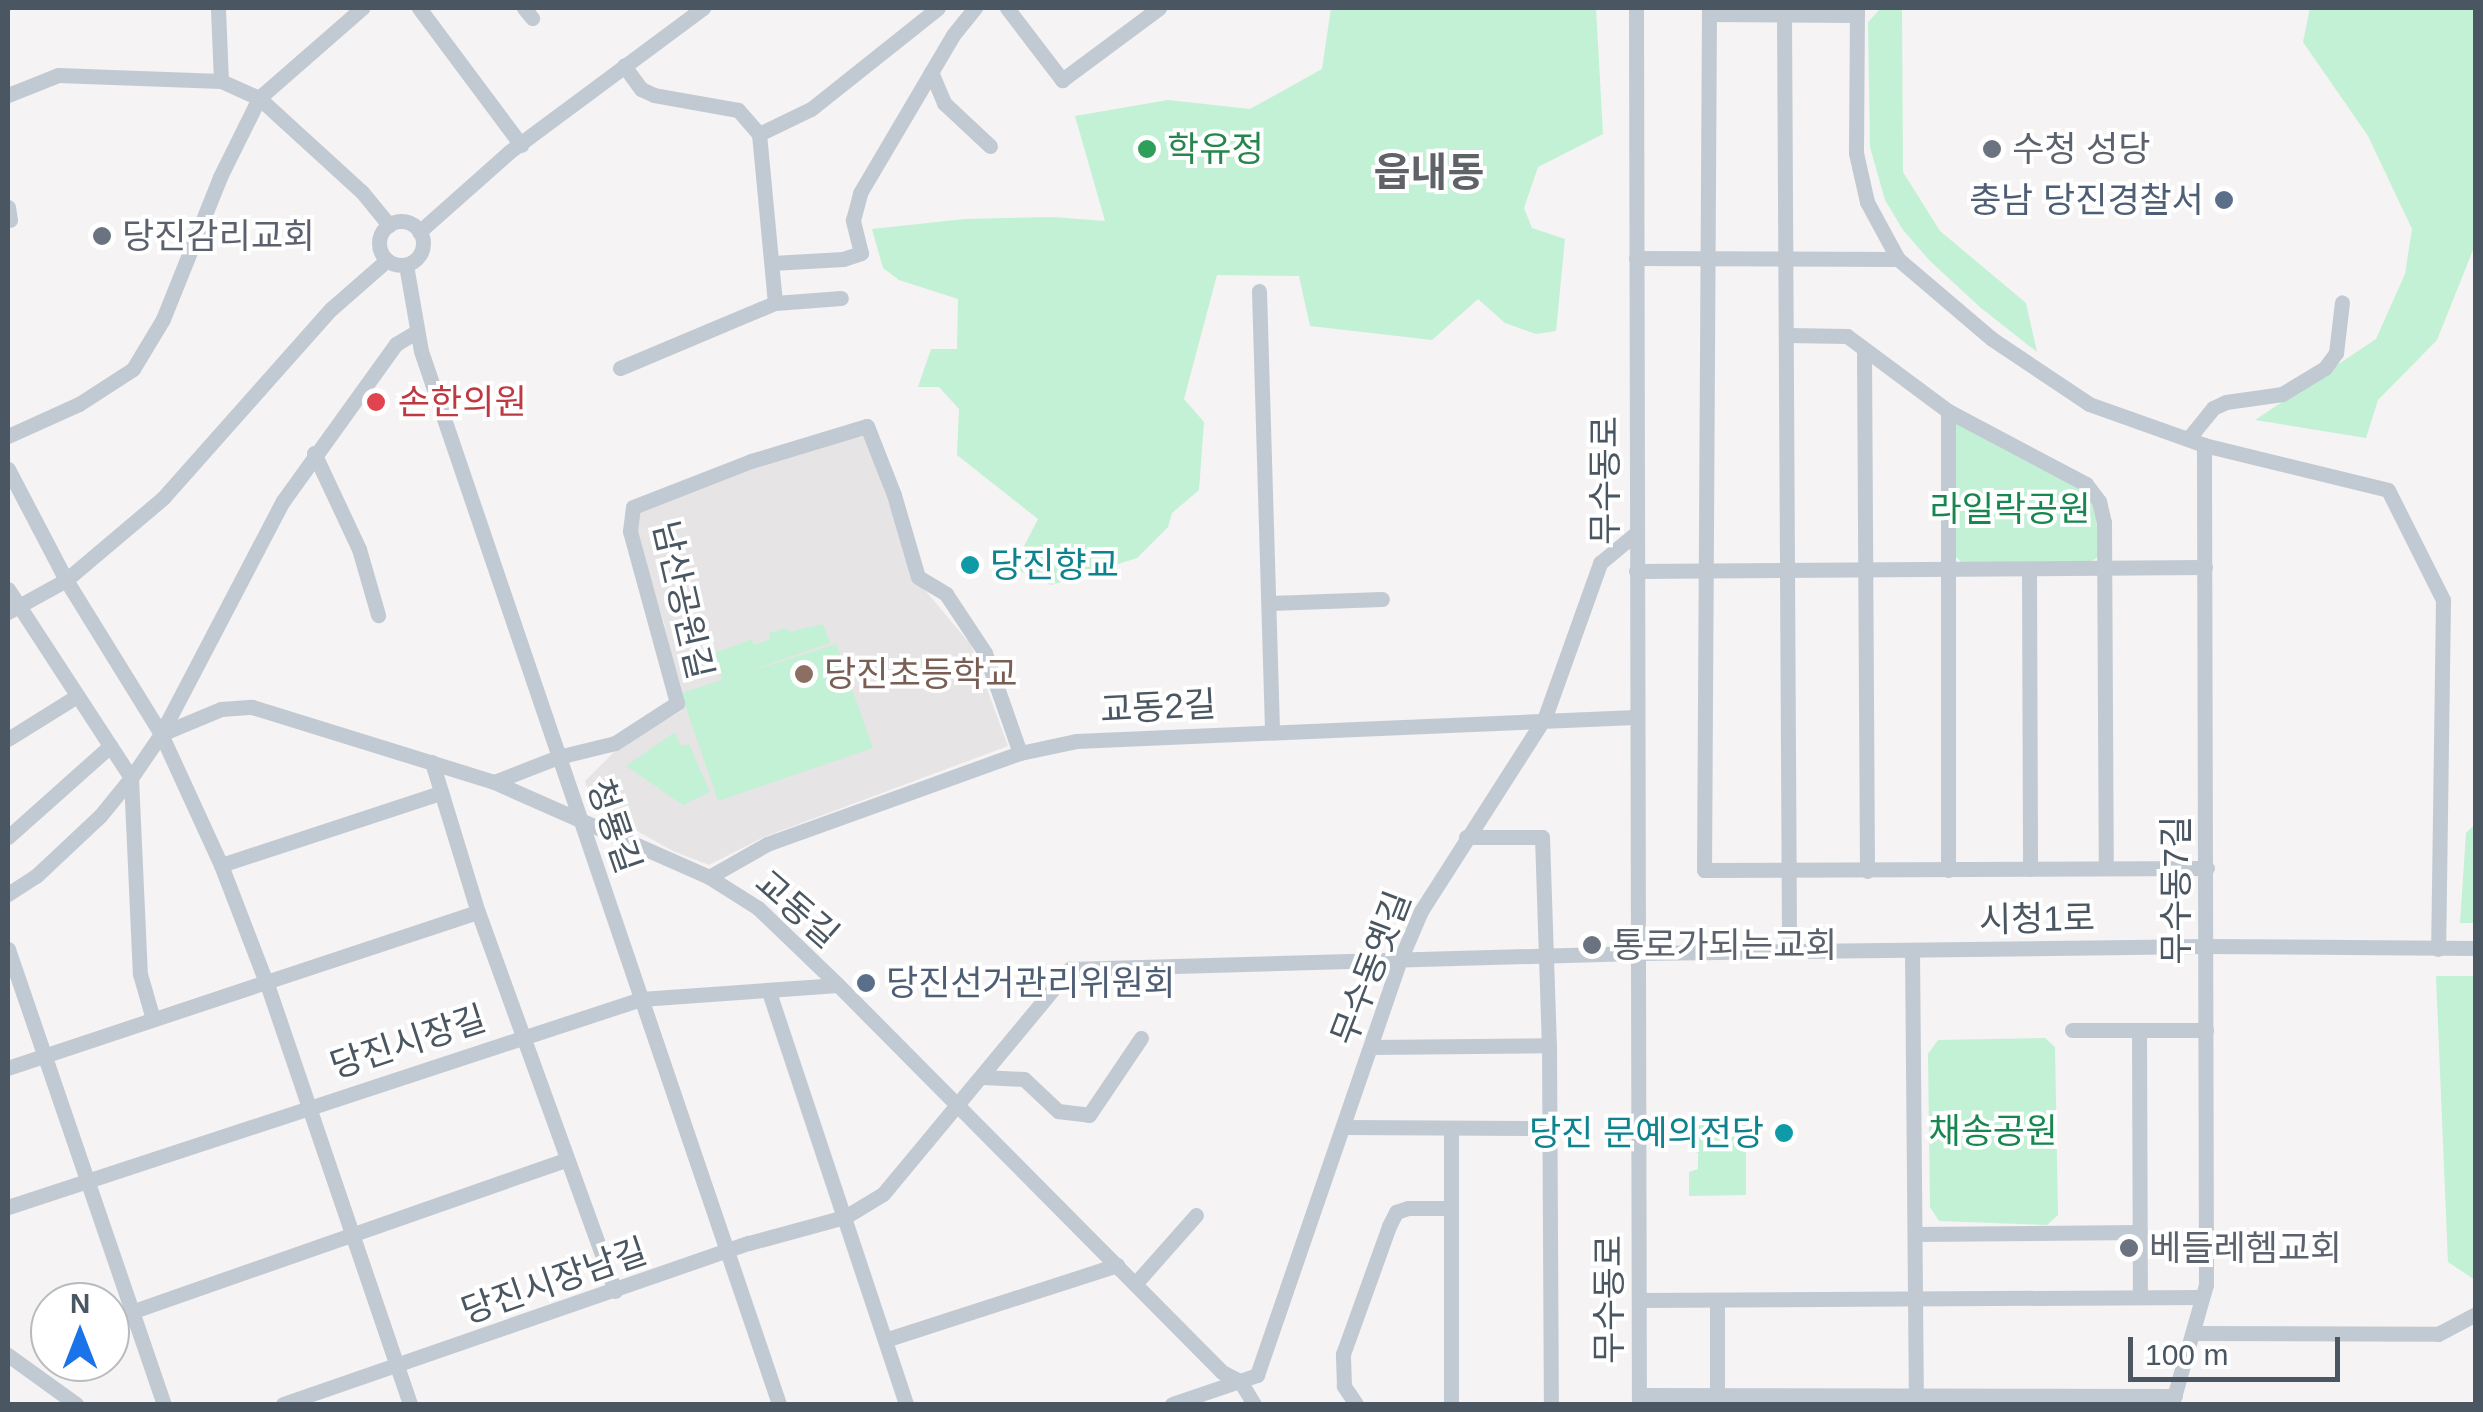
<!DOCTYPE html>
<html>
<head>
<meta charset="utf-8">
<style>
  body { margin:0 }
  #map { position:relative; width:2483px; height:1412px; overflow:hidden; background:#f5f3f3; font-family:Helvetica,"Noto Sans KR",sans-serif }
  div>[style] { position:absolute }
  [style*='--x'] { left:calc(var(--x)*1px); top:calc(var(--y)*1px); width:calc(var(--w)*1px); rotate:calc(var(--a)*1deg) }
  .education>* { inset:0; background:#e6e4e5 }
  .green>* { inset:0; background:#c3f1d5 }
  .minor>* { height:15px; margin:-7.5px; padding:0 7.5px; transform-origin:7.5px; border-radius:7.5px; background:#c1cad2 }
  .minor>.ring { margin:-7.5px; padding:0; box-sizing:content-box; background:none; border:15px solid #c1cad2; border-radius:50% }
  .dots>* { width:28px; height:28px; translate:-50% -50%; box-sizing:border-box; border:5px solid #fff; border-radius:50% }
  span { translate:-50% -50%; white-space:nowrap; text-align:center; line-height:1.15; -webkit-text-stroke:8px #fff; paint-order:stroke }
  .leisure-label { font-size:35px; color:#27864d }
  .left { translate:0 -50%; text-align:left }
  .worship-label { font-size:35px; color:#5b616d }
  .service-label { font-size:35px; color:#4e5e75 }
  .right { translate:-100% -50%; text-align:right }
  .health-label { font-size:35px; color:#be3a42 }
  .street-label { font-size:35px; color:#4a5661 }
  .park-label { font-size:35px; color:#17864f }
  .culture-label { font-size:35px; color:#0d838f }
  .education-label { font-size:35px; color:#785e54 }
  .quarter-label { font-size:40px; color:#5f6368; font-weight:700 }
  .frame { position:absolute; inset:0; border:10px solid #4a5661; pointer-events:none }
  .north { position:absolute; left:30px; top:1282px; width:100px; height:100px; box-sizing:border-box; background:#fff; border:2px solid #b7bbc0; border-radius:50%; rotate:0deg; font-size:28px; font-weight:700; line-height:40px; text-align:center; color:#4a5661 }
  .north::after { content:''; display:block; margin:auto; width:35px; height:45px; background:#1a73e8; clip-path:polygon(50% 0,100% 100%,50% 72%,0 100%) }
  .scale { position:absolute; left:2128px; top:1337px; width:212px; height:45px; box-sizing:border-box; border:5px solid #4a5661; border-top:0; padding-left:12px; font-size:30px; line-height:35px; white-space:nowrap; color:#4a5661; -webkit-text-stroke:8px #fff; paint-order:stroke }
</style>
</head>
<body>
<div id="map">
  <div class="education">
    <div style="clip-path:polygon(864px 432px,915px 578px,971px 645px,1008px 746px,764px 837px,709px 865px,673px 851px,594px 807px,585px 781px,616px 750px,683px 710px,664px 623px,634px 530px,638px 512px,746px 469px)"></div>
  </div>
  <div class="green">
    <div style="clip-path:polygon(1331px 8px,1596px 8px,1603px 134px,1538px 167px,1524px 208px,1532px 228px,1565px 239px,1556px 331px,1536px 334px,1505px 323px,1478px 299px,1432px 340px,1310px 326px,1299px 276px,1217px 275px,1184px 399px,1204px 422px,1199px 490px,1172px 513px,1168px 527px,1137px 558px,1051px 585px,1013px 568px,1038px 519px,957px 455px,959px 409px,939px 387px,918px 387px,931px 349px,957px 349px,958px 299px,899px 280px,883px 268px,872px 229px,965px 219px,1052px 217px,1105px 221px,1075px 116px,1168px 100px,1250px 109px,1322px 69px)"></div>
    <div style="clip-path:polygon(1881px 8px,1902px 8px,1903px 172px,1940px 231px,2026px 303px,2037px 352px,1981px 308px,1930px 261px,1903px 230px,1885px 200px,1870px 147px,1868px 22px)"></div>
    <div style="clip-path:polygon(2310px 8px,2475px 8px,2475px 245px,2437px 340px,2378px 400px,2366px 438px,2255px 420px,2376px 339px,2405px 274px,2412px 229px,2368px 136px,2303px 42px)"></div>
    <div style="clip-path:polygon(1954px 421px,2085px 486px,2096px 503px,2098px 557px,2092px 561px,1962px 563px,1956px 557px)"></div>
    <div style="clip-path:polygon(823px 624px,830px 643px,732px 677px,836px 644px,873px 748px,718px 801px,681px 693px,722px 680px,715px 653px,752px 639px,754px 645px,770px 639px,769px 633px,787px 628px,789px 632px)"></div>
    <div style="clip-path:polygon(675px 732px,681px 746px,689px 744px,710px 792px,683px 805px,626px 766px)"></div>
    <div style="clip-path:polygon(2475px 824px,2475px 923px,2460px 923px,2466px 833px)"></div>
    <div style="clip-path:polygon(2436px 976px,2475px 976px,2475px 1280px,2448px 1262px)"></div>
    <div style="clip-path:polygon(2045px 1038px,2055px 1047px,2058px 1215px,2047px 1225px,1939px 1221px,1930px 1207px,1928px 1054px,1938px 1040px)"></div>
    <div style="clip-path:polygon(1746px 1121px,1746px 1195px,1689px 1196px,1689px 1172px,1698px 1169px,1698px 1153px,1691px 1150px,1691px 1122px)"></div>
  </div>
  <div class="minor">
    <div style="--x:419;--y:8;--w:171;--a:53.3"></div>
    <div style="--x:524;--y:8;--w:13;--a:51"></div>
    <div style="--x:1007;--y:8;--w:91;--a:52.6"></div>
    <div style="--x:1062;--y:80;--w:121;--a:-36.6"></div>
    <div style="--x:1636;--y:8;--w:1396;--a:89.88"></div>
    <div style="--x:1709;--y:8;--w:862;--a:90.33"></div>
    <div style="--x:1704;--y:870;--w:503;--a:-0.23"></div>
    <div style="--x:1857;--y:8;--w:145;--a:90.4"></div>
    <div style="--x:1856;--y:153;--w:50;--a:77.3"></div>
    <div style="--x:1867;--y:202;--w:65;--a:61.5"></div>
    <div style="--x:1898;--y:259;--w:123;--a:40.4"></div>
    <div style="--x:1992;--y:339;--w:117;--a:33.8"></div>
    <div style="--x:2089;--y:404;--w:122;--a:19.6"></div>
    <div style="--x:2204;--y:445;--w:189;--a:13.7"></div>
    <div style="--x:2388;--y:490;--w:123;--a:63.4"></div>
    <div style="--x:2443;--y:600;--w:349;--a:90.8"></div>
    <div style="--x:1709;--y:14;--w:148;--a:0.4"></div>
    <div style="--x:1784;--y:15;--w:936;--a:89.69"></div>
    <div style="--x:931;--y:72;--w:34;--a:67"></div>
    <div style="--x:944;--y:103;--w:63;--a:43.1"></div>
    <div style="--x:221;--y:81;--w:42;--a:24.1"></div>
    <div style="--x:259;--y:98;--w:139;--a:42.4"></div>
    <div style="--x:362;--y:192;--w:43;--a:50.7"></div>
    <div style="--x:8;--y:95;--w:54;--a:-21.8"></div>
    <div style="--x:58;--y:75;--w:163;--a:2.1"></div>
    <div style="--x:221;--y:81;--w:73;--a:-92.4"></div>
    <div style="--x:759;--y:134;--w:58;--a:-25.7"></div>
    <div style="--x:811;--y:109;--w:162;--a:-38.5"></div>
    <div style="--x:8;--y:207;--w:13;--a:81"></div>
    <div class="ring" style="left:379px;top:221px;width:29px;height:29px"></div>
    <div style="--x:419;--y:232;--w:120;--a:-41.6"></div>
    <div style="--x:509;--y:152;--w:242;--a:-36.6"></div>
    <div style="--x:1636;--y:258;--w:262;--a:0.2"></div>
    <div style="--x:772;--y:263;--w:71;--a:-3.2"></div>
    <div style="--x:843;--y:259;--w:19;--a:-18"></div>
    <div style="--x:861;--y:253;--w:34;--a:-104"></div>
    <div style="--x:853;--y:220;--w:28;--a:-75"></div>
    <div style="--x:860;--y:193;--w:183;--a:-59.5"></div>
    <div style="--x:953;--y:35;--w:35;--a:-51"></div>
    <div style="--x:406;--y:265;--w:87;--a:80.1"></div>
    <div style="--x:421;--y:351;--w:1112;--a:71.22"></div>
    <div style="--x:1259;--y:291;--w:441;--a:88.3"></div>
    <div style="--x:775;--y:303;--w:66;--a:-4.3"></div>
    <div style="--x:1787;--y:335;--w:60;--a:1"></div>
    <div style="--x:1847;--y:336;--w:126;--a:36.6"></div>
    <div style="--x:1948;--y:411;--w:156;--a:27.9"></div>
    <div style="--x:2086;--y:484;--w:21;--a:53"></div>
    <div style="--x:2099;--y:501;--w:22;--a:77"></div>
    <div style="--x:2104;--y:522;--w:346;--a:89.7"></div>
    <div style="--x:1864;--y:351;--w:520;--a:89.67"></div>
    <div style="--x:620;--y:368;--w:168;--a:-22.8"></div>
    <div style="--x:775;--y:303;--w:170;--a:-95.4"></div>
    <div style="--x:759;--y:134;--w:32;--a:-131"></div>
    <div style="--x:738;--y:110;--w:85;--a:-169.9"></div>
    <div style="--x:654;--y:95;--w:14;--a:-155"></div>
    <div style="--x:641;--y:89;--w:29;--a:-126"></div>
    <div style="--x:1948;--y:411;--w:459;--a:90"></div>
    <div style="--x:8;--y:436;--w:78;--a:-24.3"></div>
    <div style="--x:79;--y:404;--w:64;--a:-32.9"></div>
    <div style="--x:133;--y:369;--w:58;--a:-59"></div>
    <div style="--x:163;--y:319;--w:153;--a:-68.1"></div>
    <div style="--x:220;--y:177;--w:88;--a:-63.7"></div>
    <div style="--x:259;--y:98;--w:137;--a:-41.1"></div>
    <div style="--x:2188;--y:439;--w:40;--a:-51"></div>
    <div style="--x:2213;--y:408;--w:14;--a:-25"></div>
    <div style="--x:2226;--y:402;--w:57;--a:-8.1"></div>
    <div style="--x:2282;--y:394;--w:50;--a:-31.2"></div>
    <div style="--x:2325;--y:368;--w:19;--a:-54"></div>
    <div style="--x:2336;--y:353;--w:51;--a:-83.3"></div>
    <div style="--x:314;--y:453;--w:106;--a:64.9"></div>
    <div style="--x:359;--y:549;--w:69;--a:73.9"></div>
    <div style="--x:8;--y:469;--w:125;--a:62.4"></div>
    <div style="--x:66;--y:580;--w:181;--a:58.3"></div>
    <div style="--x:161;--y:734;--w:144;--a:65.4"></div>
    <div style="--x:221;--y:865;--w:125;--a:69"></div>
    <div style="--x:266;--y:982;--w:272;--a:161.6"></div>
    <div style="--x:2029;--y:569;--w:300;--a:89.8"></div>
    <div style="--x:1636;--y:571;--w:569;--a:-0.4"></div>
    <div style="--x:8;--y:589;--w:225;--a:56.9"></div>
    <div style="--x:1270;--y:603;--w:112;--a:-2"></div>
    <div style="--x:8;--y:612;--w:66;--a:-28.9"></div>
    <div style="--x:66;--y:580;--w:127;--a:-40.2"></div>
    <div style="--x:163;--y:498;--w:253;--a:-48.4"></div>
    <div style="--x:331;--y:309;--w:74;--a:-41.2"></div>
    <div style="--x:161;--y:734;--w:65;--a:-22.6"></div>
    <div style="--x:221;--y:709;--w:31;--a:-4"></div>
    <div style="--x:252;--y:707;--w:253;--a:17.2"></div>
    <div style="--x:494;--y:782;--w:235;--a:23.8"></div>
    <div style="--x:709;--y:877;--w:58;--a:32.3"></div>
    <div style="--x:758;--y:908;--w:111;--a:43.9"></div>
    <div style="--x:838;--y:985;--w:545;--a:45.22"></div>
    <div style="--x:1222;--y:1372;--w:20;--a:27"></div>
    <div style="--x:1240;--y:1381;--w:27;--a:59"></div>
    <div style="--x:8;--y:739;--w:81;--a:-31.9"></div>
    <div style="--x:432;--y:762;--w:157;--a:73"></div>
    <div style="--x:478;--y:912;--w:403;--a:70.1"></div>
    <div style="--x:131;--y:778;--w:196;--a:87.4"></div>
    <div style="--x:140;--y:974;--w:47;--a:73.9"></div>
    <div style="--x:494;--y:782;--w:69;--a:-21.3"></div>
    <div style="--x:558;--y:757;--w:59;--a:-13.8"></div>
    <div style="--x:615;--y:743;--w:74;--a:-32.8"></div>
    <div style="--x:677;--y:703;--w:178;--a:-105.3"></div>
    <div style="--x:630;--y:531;--w:24;--a:-83"></div>
    <div style="--x:633;--y:507;--w:127;--a:-21.3"></div>
    <div style="--x:751;--y:461;--w:121;--a:-16.8"></div>
    <div style="--x:867;--y:426;--w:74;--a:68.6"></div>
    <div style="--x:894;--y:495;--w:85;--a:73.7"></div>
    <div style="--x:918;--y:577;--w:33;--a:31"></div>
    <div style="--x:946;--y:594;--w:71;--a:56.5"></div>
    <div style="--x:985;--y:653;--w:106;--a:70.7"></div>
    <div style="--x:8;--y:837;--w:137;--a:-41.7"></div>
    <div style="--x:1466;--y:837;--w:76;--a:0"></div>
    <div style="--x:1542;--y:837;--w:208;--a:88.1"></div>
    <div style="--x:1549;--y:1045;--w:359;--a:89.7"></div>
    <div style="--x:221;--y:865;--w:231;--a:-18.2"></div>
    <div style="--x:709;--y:877;--w:67;--a:-29.6"></div>
    <div style="--x:767;--y:844;--w:269;--a:-19.8"></div>
    <div style="--x:1020;--y:753;--w:57;--a:-12.1"></div>
    <div style="--x:1076;--y:741;--w:560;--a:-2.46"></div>
    <div style="--x:8;--y:894;--w:33;--a:-33"></div>
    <div style="--x:36;--y:876;--w:88;--a:-43.2"></div>
    <div style="--x:100;--y:816;--w:49;--a:-50.8"></div>
    <div style="--x:131;--y:778;--w:53;--a:-55.7"></div>
    <div style="--x:161;--y:734;--w:263;--a:-62.4"></div>
    <div style="--x:283;--y:501;--w:193;--a:-54.3"></div>
    <div style="--x:396;--y:344;--w:23;--a:-31"></div>
    <div style="--x:8;--y:949;--w:481;--a:71.1"></div>
    <div style="--x:1912;--y:951;--w:453;--a:89.5"></div>
    <div style="--x:769;--y:992;--w:434;--a:71.6"></div>
    <div style="--x:2072;--y:1030;--w:134;--a:0"></div>
    <div style="--x:2139;--y:1030;--w:266;--a:89.8"></div>
    <div style="--x:1371;--y:1047;--w:178;--a:-0.6"></div>
    <div style="--x:982;--y:1077;--w:42;--a:2.7"></div>
    <div style="--x:1024;--y:1079;--w:47;--a:43.3"></div>
    <div style="--x:1058;--y:1111;--w:31;--a:7"></div>
    <div style="--x:1089;--y:1115;--w:93;--a:-56"></div>
    <div style="--x:1343;--y:1127;--w:206;--a:0.3"></div>
    <div style="--x:8;--y:1207;--w:666;--a:-18.19"></div>
    <div style="--x:641;--y:999;--w:197;--a:-4.1"></div>
    <div style="--x:1915;--y:1234;--w:225;--a:-0.5"></div>
    <div style="--x:1135;--y:1284;--w:92;--a:-48.5"></div>
    <div style="--x:1639;--y:1300;--w:563;--a:-0.31"></div>
    <div style="--x:131;--y:1312;--w:462;--a:-19.3"></div>
    <div style="--x:2193;--y:1333;--w:245;--a:0.2"></div>
    <div style="--x:2438;--y:1334;--w:43;--a:-27.8"></div>
    <div style="--x:885;--y:1340;--w:244;--a:-17.9"></div>
    <div style="--x:8;--y:1355;--w:84;--a:35.8"></div>
    <div style="--x:1640;--y:1395;--w:535;--a:0.11"></div>
    <div style="--x:283;--y:1404;--w:493;--a:-19.1"></div>
    <div style="--x:749;--y:1243;--w:99;--a:-15.2"></div>
    <div style="--x:845;--y:1217;--w:44;--a:-31.2"></div>
    <div style="--x:883;--y:1194;--w:293;--a:-50.3"></div>
    <div style="--x:1070;--y:969;--w:567;--a:-1.62"></div>
    <div style="--x:1637;--y:953;--w:570;--a:-0.7"></div>
    <div style="--x:2207;--y:946;--w:269;--a:0.4"></div>
    <div style="--x:410;--y:1404;--w:446;--a:-108.8"></div>
    <div style="--x:266;--y:982;--w:223;--a:-18.3"></div>
    <div style="--x:1172;--y:1404;--w:90;--a:-18.8"></div>
    <div style="--x:1257;--y:1375;--w:439;--a:-71"></div>
    <div style="--x:1400;--y:960;--w:53;--a:-66.8"></div>
    <div style="--x:1421;--y:911;--w:230;--a:-57.4"></div>
    <div style="--x:1545;--y:717;--w:164;--a:-70.3"></div>
    <div style="--x:1600;--y:563;--w:45;--a:-39.6"></div>
    <div style="--x:1356;--y:1404;--w:22;--a:-124"></div>
    <div style="--x:1344;--y:1386;--w:32;--a:-92"></div>
    <div style="--x:1343;--y:1354;--w:136;--a:-70.2"></div>
    <div style="--x:1389;--y:1226;--w:16;--a:-63"></div>
    <div style="--x:1396;--y:1212;--w:13;--a:-18"></div>
    <div style="--x:1408;--y:1208;--w:41;--a:0"></div>
    <div style="--x:1451;--y:1404;--w:274;--a:-90"></div>
    <div style="--x:1717;--y:1404;--w:104;--a:-90"></div>
    <div style="--x:2172;--y:1404;--w:124;--a:-74.1"></div>
    <div style="--x:2206;--y:1285;--w:840;--a:-90.14"></div>
  </div>
  <div class="dots">
    <div style="left:1147px;top:149px;background:#2e9e5b"></div>
    <div style="left:1992px;top:149px;background:#6b7280"></div>
    <div style="left:2224px;top:200px;background:#5c6f8a"></div>
    <div style="left:102px;top:236px;background:#6b7280"></div>
    <div style="left:376px;top:402px;background:#e0444e"></div>
    <div style="left:970px;top:565px;background:#0f9aa8"></div>
    <div style="left:804px;top:674px;background:#8d6e63"></div>
    <div style="left:1592px;top:945px;background:#6b7280"></div>
    <div style="left:866px;top:983px;background:#5c6f8a"></div>
    <div style="left:1784px;top:1133px;background:#0f9aa8"></div>
    <div style="left:2129px;top:1248px;background:#6b7280"></div>
  </div>
  <div class="leisure-label">
    <span class="left" style="left:1167px;top:149px">학유정</span>
  </div>
  <div class="worship-label">
    <span class="left" style="left:2012px;top:149px">수청 성당</span>
    <span class="left" style="left:122px;top:236px">당진감리교회</span>
    <span class="left" style="left:1612px;top:945px">통로가되는교회</span>
    <span class="left" style="left:2149px;top:1248px">베들레헴교회</span>
  </div>
  <div class="service-label">
    <span class="right" style="left:2204px;top:200px">충남 당진경찰서</span>
    <span class="left" style="left:886px;top:983px">당진선거관리위원회</span>
  </div>
  <div class="health-label">
    <span class="left" style="left:398px;top:402px">손한의원</span>
  </div>
  <div class="street-label">
    <span style="left:1605px;top:480px;rotate:-90deg">무수동로</span>
    <span style="left:683px;top:600px;rotate:77deg">남산공원길</span>
    <span style="left:1158px;top:707px;rotate:-3deg">교동2길</span>
    <span style="left:614px;top:826px;rotate:71deg">청룡길</span>
    <span style="left:2176px;top:890px;rotate:-90deg">무수동7길</span>
    <span style="left:797px;top:909px;rotate:41deg">교동길</span>
    <span style="left:2037px;top:919px;rotate:-1deg">시청1로</span>
    <span style="left:1371px;top:968px;rotate:-69deg">무수동옛길</span>
    <span style="left:408px;top:1042px;rotate:-18deg">당진시장길</span>
    <span style="left:554px;top:1281px;rotate:-19deg">당진시장남길</span>
    <span style="left:1609px;top:1299px;rotate:-90deg">무수동로</span>
  </div>
  <div class="park-label">
    <span style="left:2010px;top:509px">라일락공원</span>
    <span style="left:1993px;top:1131px">채송공원</span>
  </div>
  <div class="culture-label">
    <span class="left" style="left:990px;top:565px">당진향교</span>
    <span class="right" style="left:1764px;top:1133px">당진 문예의전당</span>
  </div>
  <div class="education-label">
    <span class="left" style="left:824px;top:674px">당진초등학교</span>
  </div>
  <div class="quarter-label">
    <span style="left:1429px;top:172px">읍내동</span>
  </div>
  <div class="frame"></div>
  <div class="north">N</div>
  <div class="scale">100 m</div>
</div>
</body>
</html>
